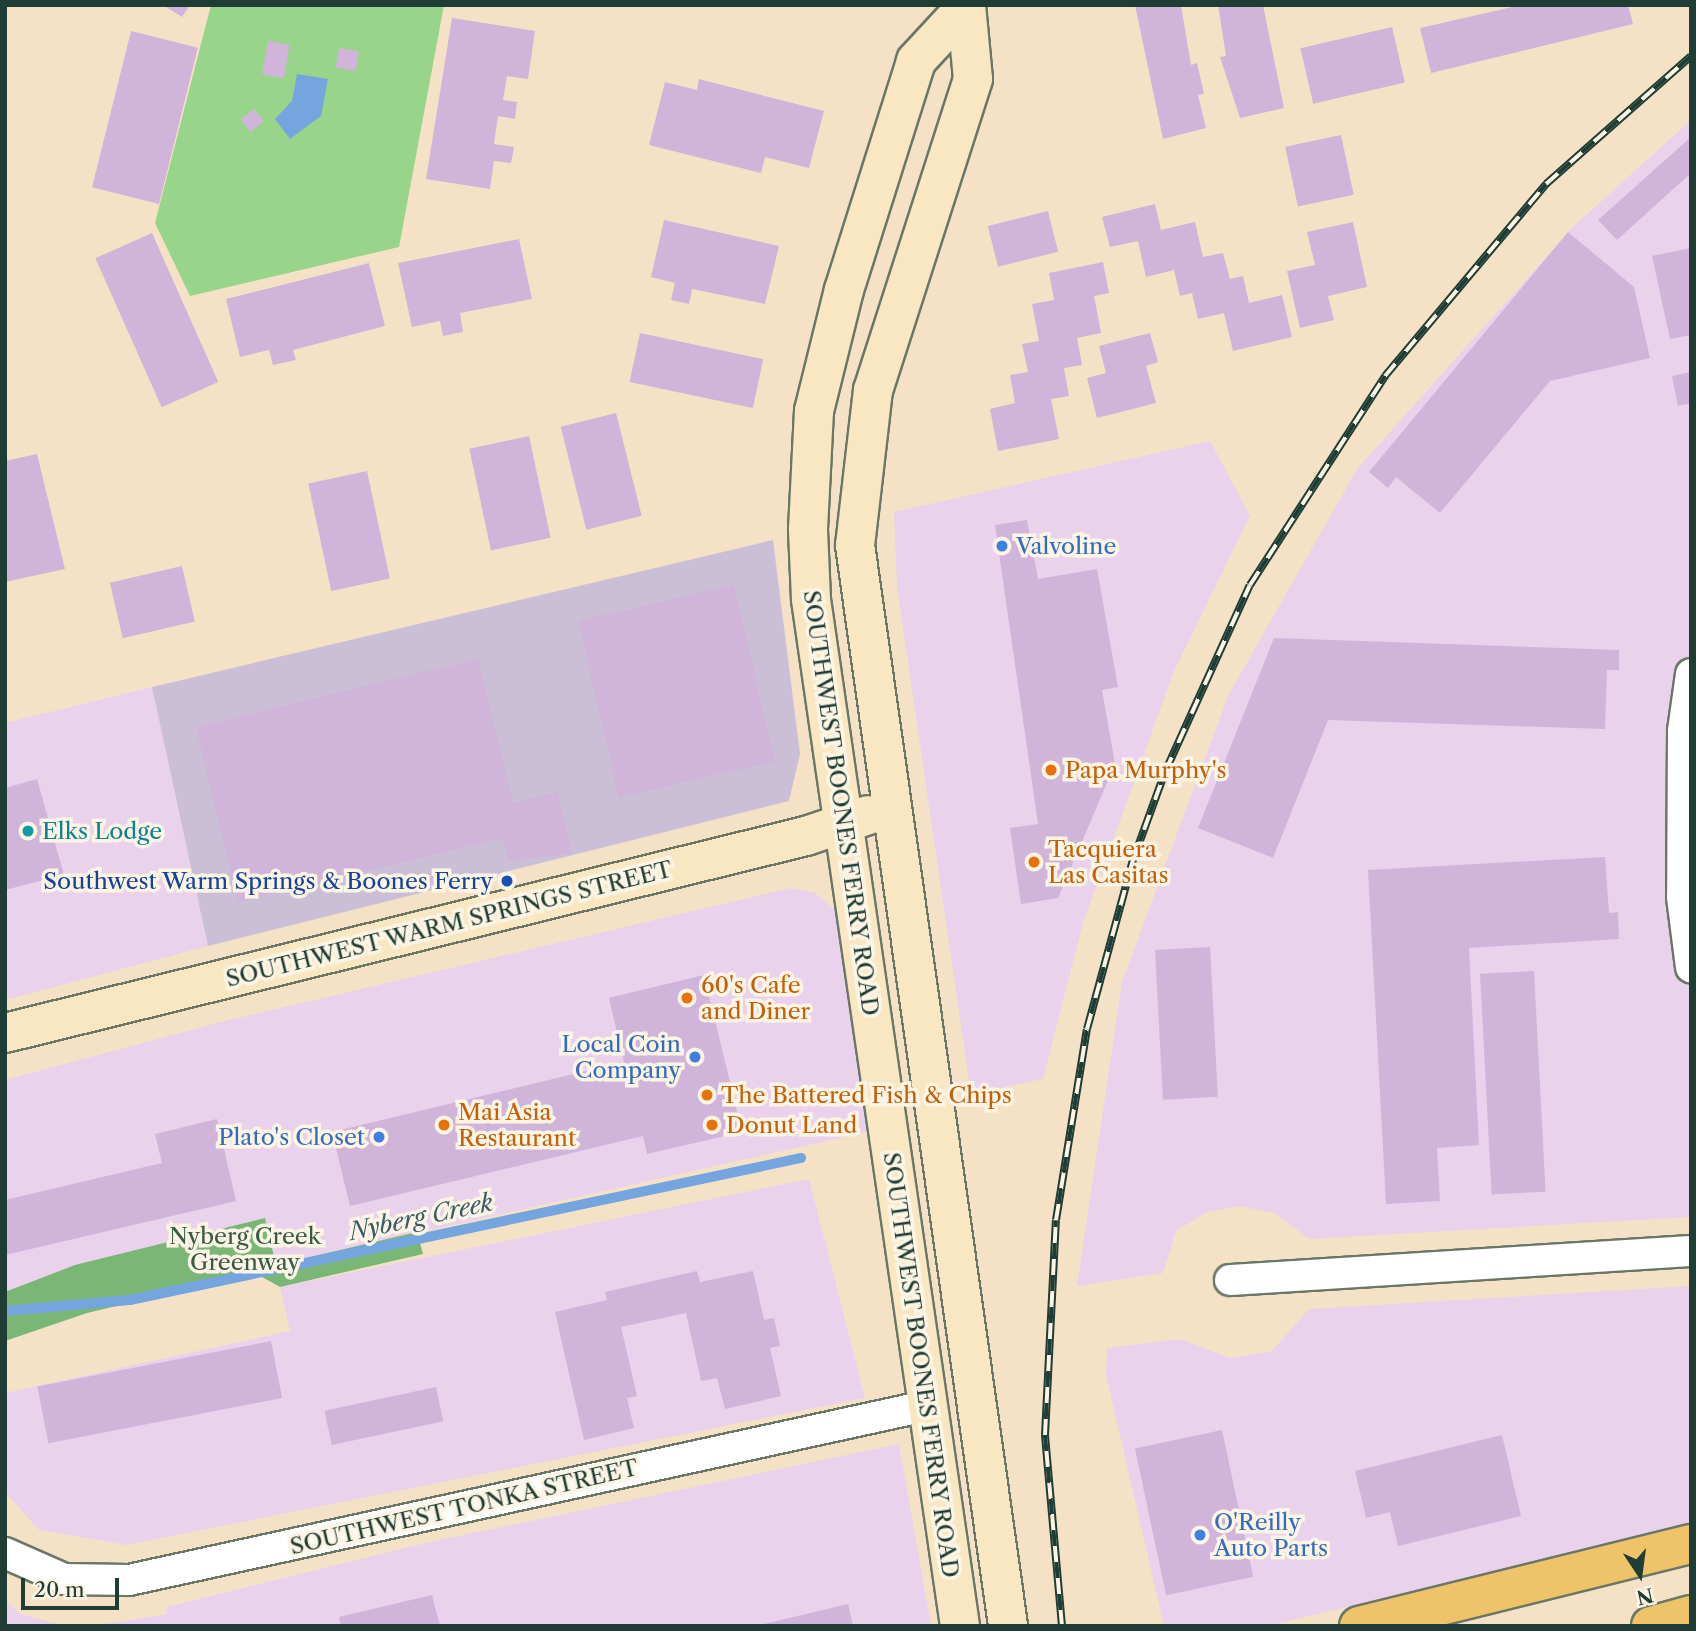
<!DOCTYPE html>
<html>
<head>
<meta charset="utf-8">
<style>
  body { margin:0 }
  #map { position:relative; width:1696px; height:1631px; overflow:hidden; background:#f5e2c6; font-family:"Libre Caslon Text",serif }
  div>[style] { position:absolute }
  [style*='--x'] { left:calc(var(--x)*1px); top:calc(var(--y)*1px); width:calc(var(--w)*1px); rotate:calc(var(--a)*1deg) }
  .built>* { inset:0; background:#ead1ec }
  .industrial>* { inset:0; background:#cabfd6 }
  .green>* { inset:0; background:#98d58a }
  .forest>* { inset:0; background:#7ab676 }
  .water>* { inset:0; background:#74a5df }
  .stream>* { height:10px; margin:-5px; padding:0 5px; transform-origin:5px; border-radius:5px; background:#74a5df }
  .building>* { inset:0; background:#d1b4d9; transform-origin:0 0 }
  .roads { filter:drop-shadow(2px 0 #6a7767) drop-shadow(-2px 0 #6a7767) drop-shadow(0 2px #6a7767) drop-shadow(0 -2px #6a7767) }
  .street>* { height:30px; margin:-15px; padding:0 15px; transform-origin:15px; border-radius:15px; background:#fff }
  .secondary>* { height:38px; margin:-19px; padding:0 19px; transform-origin:19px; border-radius:19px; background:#f9e7c3 }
  .highway>* { height:38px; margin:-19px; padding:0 19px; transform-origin:19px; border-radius:19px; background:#efc469 }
  .rail>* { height:8px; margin-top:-4px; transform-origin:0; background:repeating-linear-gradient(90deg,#fcf5e5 0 16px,#1f3d34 0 32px); box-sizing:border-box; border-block:2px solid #1f3d34 }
  .dots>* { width:19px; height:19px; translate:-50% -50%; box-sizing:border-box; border:4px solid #fcf5e5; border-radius:50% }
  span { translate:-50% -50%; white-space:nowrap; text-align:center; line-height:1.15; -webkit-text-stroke:7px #fcf5e5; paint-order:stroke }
  .shop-label { font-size:23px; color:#366cbe }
  .left { translate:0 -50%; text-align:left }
  .right { translate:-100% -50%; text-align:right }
  .food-label { font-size:23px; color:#c56008 }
  .street-label { font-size:23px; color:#1f3d34 }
  .culture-label { font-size:23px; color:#0d838f }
  .transit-label { font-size:23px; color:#164399 }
  .park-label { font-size:23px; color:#375b45 }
  .water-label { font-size:24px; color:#395c67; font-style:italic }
  .frame { position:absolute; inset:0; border:7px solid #1f3d34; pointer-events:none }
  .north { position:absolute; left:1605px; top:1540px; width:70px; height:70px; -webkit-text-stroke:5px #fcf5e5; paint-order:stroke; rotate:167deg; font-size:19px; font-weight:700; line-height:28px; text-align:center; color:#1f3d34 }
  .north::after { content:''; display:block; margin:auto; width:24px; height:32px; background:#1f3d34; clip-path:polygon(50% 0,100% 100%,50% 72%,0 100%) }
  .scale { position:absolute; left:21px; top:1578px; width:98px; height:32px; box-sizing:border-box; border:4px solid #1f3d34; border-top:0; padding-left:9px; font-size:21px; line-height:24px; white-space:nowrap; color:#1f3d34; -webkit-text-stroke:5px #fcf5e5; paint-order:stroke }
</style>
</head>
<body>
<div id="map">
  <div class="built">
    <div style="clip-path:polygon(1691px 120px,1691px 1217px,1309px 1239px,1274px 1213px,1239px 1206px,1207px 1212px,1176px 1231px,1163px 1273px,1077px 1286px,1122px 982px,1228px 696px,1357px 469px,1574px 226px)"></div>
    <div style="clip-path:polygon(1210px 441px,1250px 516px,1174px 671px,1083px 923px,1043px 1079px,971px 1094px,897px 587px,894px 512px)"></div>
    <div style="clip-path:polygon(152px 687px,208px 946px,5px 1000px,5px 723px)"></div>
    <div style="clip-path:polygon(791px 888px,815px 893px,835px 910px,847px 935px,871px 1131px,275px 1265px,264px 1218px,5px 1292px,5px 1080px,221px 1022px)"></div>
    <div style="clip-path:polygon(809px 1179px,865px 1398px,126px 1545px,39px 1530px,5px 1492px,5px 1393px,290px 1331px,280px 1287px)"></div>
    <div style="clip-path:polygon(1691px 1286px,1691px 1526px,1267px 1626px,1164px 1626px,1106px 1375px,1107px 1348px,1179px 1339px,1230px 1358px,1272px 1351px,1309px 1309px)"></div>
    <div style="clip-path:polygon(899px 1444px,931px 1626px,91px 1626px,167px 1614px,166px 1607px,430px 1542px)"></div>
    <div style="clip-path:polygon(5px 1600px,20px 1614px,66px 1626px,5px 1626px)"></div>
  </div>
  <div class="industrial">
    <div style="clip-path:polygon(773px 540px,800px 754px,789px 801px,208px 946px,152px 687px)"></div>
  </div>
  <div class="green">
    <div style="clip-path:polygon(211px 5px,444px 5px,399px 247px,190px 296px,155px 223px)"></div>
  </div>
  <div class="forest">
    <div style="clip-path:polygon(265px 1218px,276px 1265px,417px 1232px,423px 1254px,280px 1287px,255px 1273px,87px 1313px,5px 1341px,5px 1292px,75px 1265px)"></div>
  </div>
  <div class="water">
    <div style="clip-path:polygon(297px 74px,328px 79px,321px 116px,290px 139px,275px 119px,292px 101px)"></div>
  </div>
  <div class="stream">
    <div style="--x:5;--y:1311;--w:125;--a:-5"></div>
    <div style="--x:130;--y:1300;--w:686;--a:-11.95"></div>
  </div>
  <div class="building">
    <div style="clip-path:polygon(163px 5px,190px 5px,182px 17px)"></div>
    <div style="clip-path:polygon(1135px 5px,1181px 5px,1191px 65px,1197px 63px,1204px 94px,1198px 95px,1206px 128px,1163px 139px)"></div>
    <div style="clip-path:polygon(1218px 5px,1263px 5px,1284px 108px,1240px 118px,1220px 57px,1226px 56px)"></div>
    <div style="clip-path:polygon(1521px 5px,1628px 5px,1633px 24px,1431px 73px,1420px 28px)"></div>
    <div style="clip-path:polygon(452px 18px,535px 31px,528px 79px,507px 76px,503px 100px,517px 102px,515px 119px,498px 116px,494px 144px,514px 147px,511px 163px,494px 161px,490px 189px,426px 179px)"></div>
    <div style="left:1392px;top:27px;width:57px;height:94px;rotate:77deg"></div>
    <div style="left:131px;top:31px;width:69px;height:161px;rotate:14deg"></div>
    <div style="left:268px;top:41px;width:22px;height:34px;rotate:10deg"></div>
    <div style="left:339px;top:48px;width:20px;height:20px;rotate:9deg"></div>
    <div style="clip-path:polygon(699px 79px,824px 111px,809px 168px,765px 157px,761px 173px,649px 145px,665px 82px,697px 90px)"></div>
    <div style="left:254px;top:109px;width:16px;height:17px;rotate:52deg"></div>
    <div style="left:1341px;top:135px;width:61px;height:57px;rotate:78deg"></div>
    <div style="clip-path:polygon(1691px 137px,1691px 173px,1617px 240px,1598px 220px)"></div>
    <div style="clip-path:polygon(1155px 204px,1161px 230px,1195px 222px,1203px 257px,1223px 253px,1230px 279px,1243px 276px,1249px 303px,1282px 295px,1292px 337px,1233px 351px,1224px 313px,1198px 319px,1192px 293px,1180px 296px,1174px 270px,1146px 277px,1138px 241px,1110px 247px,1102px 217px)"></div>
    <div style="left:1048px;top:211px;width:42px;height:62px;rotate:76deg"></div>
    <div style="clip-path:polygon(664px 220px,779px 246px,765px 304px,692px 289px,689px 304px,671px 300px,675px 283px,651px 277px)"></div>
    <div style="clip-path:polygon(1353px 222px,1367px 287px,1328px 296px,1334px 320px,1300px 328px,1287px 271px,1315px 265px,1307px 232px)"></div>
    <div style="clip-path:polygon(1568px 232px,1634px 287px,1650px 358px,1550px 381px,1440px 513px,1396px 477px,1388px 488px,1369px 472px)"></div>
    <div style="left:152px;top:233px;width:163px;height:62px;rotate:66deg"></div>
    <div style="clip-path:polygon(519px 239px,532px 299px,460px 313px,463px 332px,443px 336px,440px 321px,412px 327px,398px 263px)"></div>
    <div style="clip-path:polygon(1691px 248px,1691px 335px,1670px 339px,1652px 256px)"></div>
    <div style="clip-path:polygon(1103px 262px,1109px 293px,1094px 296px,1101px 333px,1077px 338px,1082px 365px,1064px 368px,1069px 396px,1051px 399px,1059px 439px,998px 451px,990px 409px,1015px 403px,1010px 375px,1028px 372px,1022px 344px,1039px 341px,1032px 304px,1054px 300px,1049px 273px)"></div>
    <div style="clip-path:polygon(369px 263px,385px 326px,293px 350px,296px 360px,273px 365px,269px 350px,240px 357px,226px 299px)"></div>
    <div style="left:640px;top:333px;width:126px;height:50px;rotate:12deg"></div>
    <div style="clip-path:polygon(1150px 333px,1158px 362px,1146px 366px,1156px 403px,1097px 418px,1087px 378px,1106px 373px,1099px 346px)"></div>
    <div style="clip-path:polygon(1691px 372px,1691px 403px,1678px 406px,1672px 376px)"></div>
    <div style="left:616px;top:413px;width:106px;height:57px;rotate:76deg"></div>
    <div style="left:529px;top:436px;width:104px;height:61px;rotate:78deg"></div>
    <div style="clip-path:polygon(37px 454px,65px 569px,5px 582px,5px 461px)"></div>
    <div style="left:367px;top:471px;width:110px;height:60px;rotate:78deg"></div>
    <div style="clip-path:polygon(1027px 520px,1038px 579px,1097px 569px,1118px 687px,1102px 690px,1115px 764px,1058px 898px,1021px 904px,1010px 828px,1038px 824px,995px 525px)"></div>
    <div style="left:182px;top:566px;width:57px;height:74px;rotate:77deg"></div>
    <div style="left:734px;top:585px;width:181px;height:160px;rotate:77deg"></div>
    <div style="clip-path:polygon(1274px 638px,1619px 650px,1619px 670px,1607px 670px,1605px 729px,1328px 720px,1273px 858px,1198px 828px)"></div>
    <div style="clip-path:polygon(478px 659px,513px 803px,558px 792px,572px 853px,509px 861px,503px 838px,238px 902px,196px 727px)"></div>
    <div style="clip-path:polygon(37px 779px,64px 875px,5px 890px,5px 788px)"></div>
    <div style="clip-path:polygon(1605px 857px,1609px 913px,1618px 912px,1619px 939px,1469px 948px,1479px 1145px,1437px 1148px,1440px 1201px,1386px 1204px,1368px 870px)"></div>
    <div style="left:1210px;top:947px;width:150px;height:55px;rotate:87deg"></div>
    <div style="left:1534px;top:971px;width:221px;height:54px;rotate:87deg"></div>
    <div style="clip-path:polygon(704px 975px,742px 1132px,647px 1154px,643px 1136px,350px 1206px,332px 1132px,624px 1062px,609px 998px)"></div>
    <div style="clip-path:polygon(217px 1119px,236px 1201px,5px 1255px,5px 1200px,162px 1163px,155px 1134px)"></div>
    <div style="clip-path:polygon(697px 1271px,700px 1282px,753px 1271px,764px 1320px,774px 1318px,780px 1346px,770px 1348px,781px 1396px,725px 1409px,717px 1378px,701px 1381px,686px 1313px,621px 1327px,637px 1396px,627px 1398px,634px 1428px,584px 1440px,555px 1312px,607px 1300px,605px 1292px)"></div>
    <div style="left:271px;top:1341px;width:58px;height:238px;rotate:79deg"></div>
    <div style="left:436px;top:1387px;width:35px;height:114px;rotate:78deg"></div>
    <div style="left:1222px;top:1430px;width:150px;height:89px;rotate:78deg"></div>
    <div style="clip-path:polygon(1502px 1435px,1521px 1516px,1398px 1546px,1390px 1512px,1366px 1518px,1355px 1471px)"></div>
    <div style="clip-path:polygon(432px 1595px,440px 1626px,341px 1626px,339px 1617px)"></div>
    <div style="clip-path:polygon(848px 1604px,853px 1626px,760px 1626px,760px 1625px)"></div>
  </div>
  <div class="roads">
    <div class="street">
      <div style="--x:1691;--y:674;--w:58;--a:98"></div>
      <div style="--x:1683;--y:731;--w:166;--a:90.3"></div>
      <div style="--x:1682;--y:897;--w:71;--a:82.7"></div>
      <div style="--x:1230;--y:1280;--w:462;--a:-3.6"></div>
      <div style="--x:5;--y:1553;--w:64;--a:23.8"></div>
      <div style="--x:64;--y:1579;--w:65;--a:0.9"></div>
      <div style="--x:129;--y:1580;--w:816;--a:-12.32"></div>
    </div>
    <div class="secondary">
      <div style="--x:966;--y:5;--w:74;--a:84.6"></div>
      <div style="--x:973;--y:79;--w:327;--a:107.8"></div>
      <div style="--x:873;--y:390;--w:156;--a:96.6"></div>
      <div style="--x:855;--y:545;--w:1092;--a:81.94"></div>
      <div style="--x:5;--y:1033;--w:825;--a:-13.82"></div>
      <div style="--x:806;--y:836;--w:65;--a:-18.7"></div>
      <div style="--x:960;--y:1626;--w:1038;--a:-98.26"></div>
      <div style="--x:811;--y:599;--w:70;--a:-92.5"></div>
      <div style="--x:808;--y:529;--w:118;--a:-87.1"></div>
      <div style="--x:814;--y:411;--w:125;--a:-76.1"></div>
      <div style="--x:844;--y:290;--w:240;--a:-72.5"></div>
      <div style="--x:916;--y:61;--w:71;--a:-47.3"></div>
    </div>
    <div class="highway">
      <div style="--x:1359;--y:1626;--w:342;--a:-13.9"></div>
      <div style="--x:1651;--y:1626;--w:41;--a:-15.4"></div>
    </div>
  </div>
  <div class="rail">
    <div style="--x:1062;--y:1626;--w:192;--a:-95.1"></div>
    <div style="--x:1045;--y:1435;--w:215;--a:-87.1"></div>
    <div style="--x:1056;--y:1220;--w:193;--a:-80.8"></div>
    <div style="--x:1087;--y:1029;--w:175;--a:-74.8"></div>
    <div style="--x:1133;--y:860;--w:94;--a:-70"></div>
    <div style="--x:1165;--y:772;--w:205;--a:-65.6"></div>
    <div style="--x:1250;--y:585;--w:249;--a:-57.1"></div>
    <div style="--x:1385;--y:376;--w:251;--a:-50"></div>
    <div style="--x:1546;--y:184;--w:193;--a:-41.4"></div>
  </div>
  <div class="dots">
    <div style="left:1002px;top:546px;background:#3f7fe0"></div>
    <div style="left:1051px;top:770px;background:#e8710a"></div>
    <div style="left:28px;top:831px;background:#0f9aa8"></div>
    <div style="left:1034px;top:862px;background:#e8710a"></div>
    <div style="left:507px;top:881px;background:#1a4fb4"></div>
    <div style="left:687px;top:998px;background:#e8710a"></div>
    <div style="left:695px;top:1057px;background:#3f7fe0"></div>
    <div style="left:707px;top:1095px;background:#e8710a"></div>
    <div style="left:444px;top:1125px;background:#e8710a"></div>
    <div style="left:712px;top:1125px;background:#e8710a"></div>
    <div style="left:379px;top:1137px;background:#3f7fe0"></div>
    <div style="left:1200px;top:1535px;background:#3f7fe0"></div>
  </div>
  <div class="shop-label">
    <span class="left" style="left:1016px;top:546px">Valvoline</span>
    <span class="right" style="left:681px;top:1057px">Local Coin<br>Company</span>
    <span class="right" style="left:365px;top:1137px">Plato's Closet</span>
    <span class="left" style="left:1214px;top:1535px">O'Reilly<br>Auto Parts</span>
  </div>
  <div class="food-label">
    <span class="left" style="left:1065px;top:770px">Papa Murphy's</span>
    <span class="left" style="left:1048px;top:862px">Tacquiera<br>Las Casitas</span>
    <span class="left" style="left:701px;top:998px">60's Cafe<br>and Diner</span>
    <span class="left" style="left:721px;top:1095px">The Battered Fish &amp; Chips</span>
    <span class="left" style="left:458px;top:1125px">Mai Asia<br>Restaurant</span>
    <span class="left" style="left:726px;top:1125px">Donut Land</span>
  </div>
  <div class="street-label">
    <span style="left:841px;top:803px;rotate:82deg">SOUTHWEST BOONES FERRY ROAD</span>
    <span style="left:449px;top:924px;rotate:-14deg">SOUTHWEST WARM SPRINGS STREET</span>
    <span style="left:921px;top:1365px;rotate:82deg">SOUTHWEST BOONES FERRY ROAD</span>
    <span style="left:464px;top:1507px;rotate:-13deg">SOUTHWEST TONKA STREET</span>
  </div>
  <div class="culture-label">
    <span class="left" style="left:42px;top:831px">Elks Lodge</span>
  </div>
  <div class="transit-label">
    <span class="right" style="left:493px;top:881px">Southwest Warm Springs &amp; Boones Ferry</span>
  </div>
  <div class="park-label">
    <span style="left:245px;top:1249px">Nyberg Creek<br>Greenway</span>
  </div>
  <div class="water-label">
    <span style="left:421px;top:1217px;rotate:-12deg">Nyberg Creek</span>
  </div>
  <div class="frame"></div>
  <div class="north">N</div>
  <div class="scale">20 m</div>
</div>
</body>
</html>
